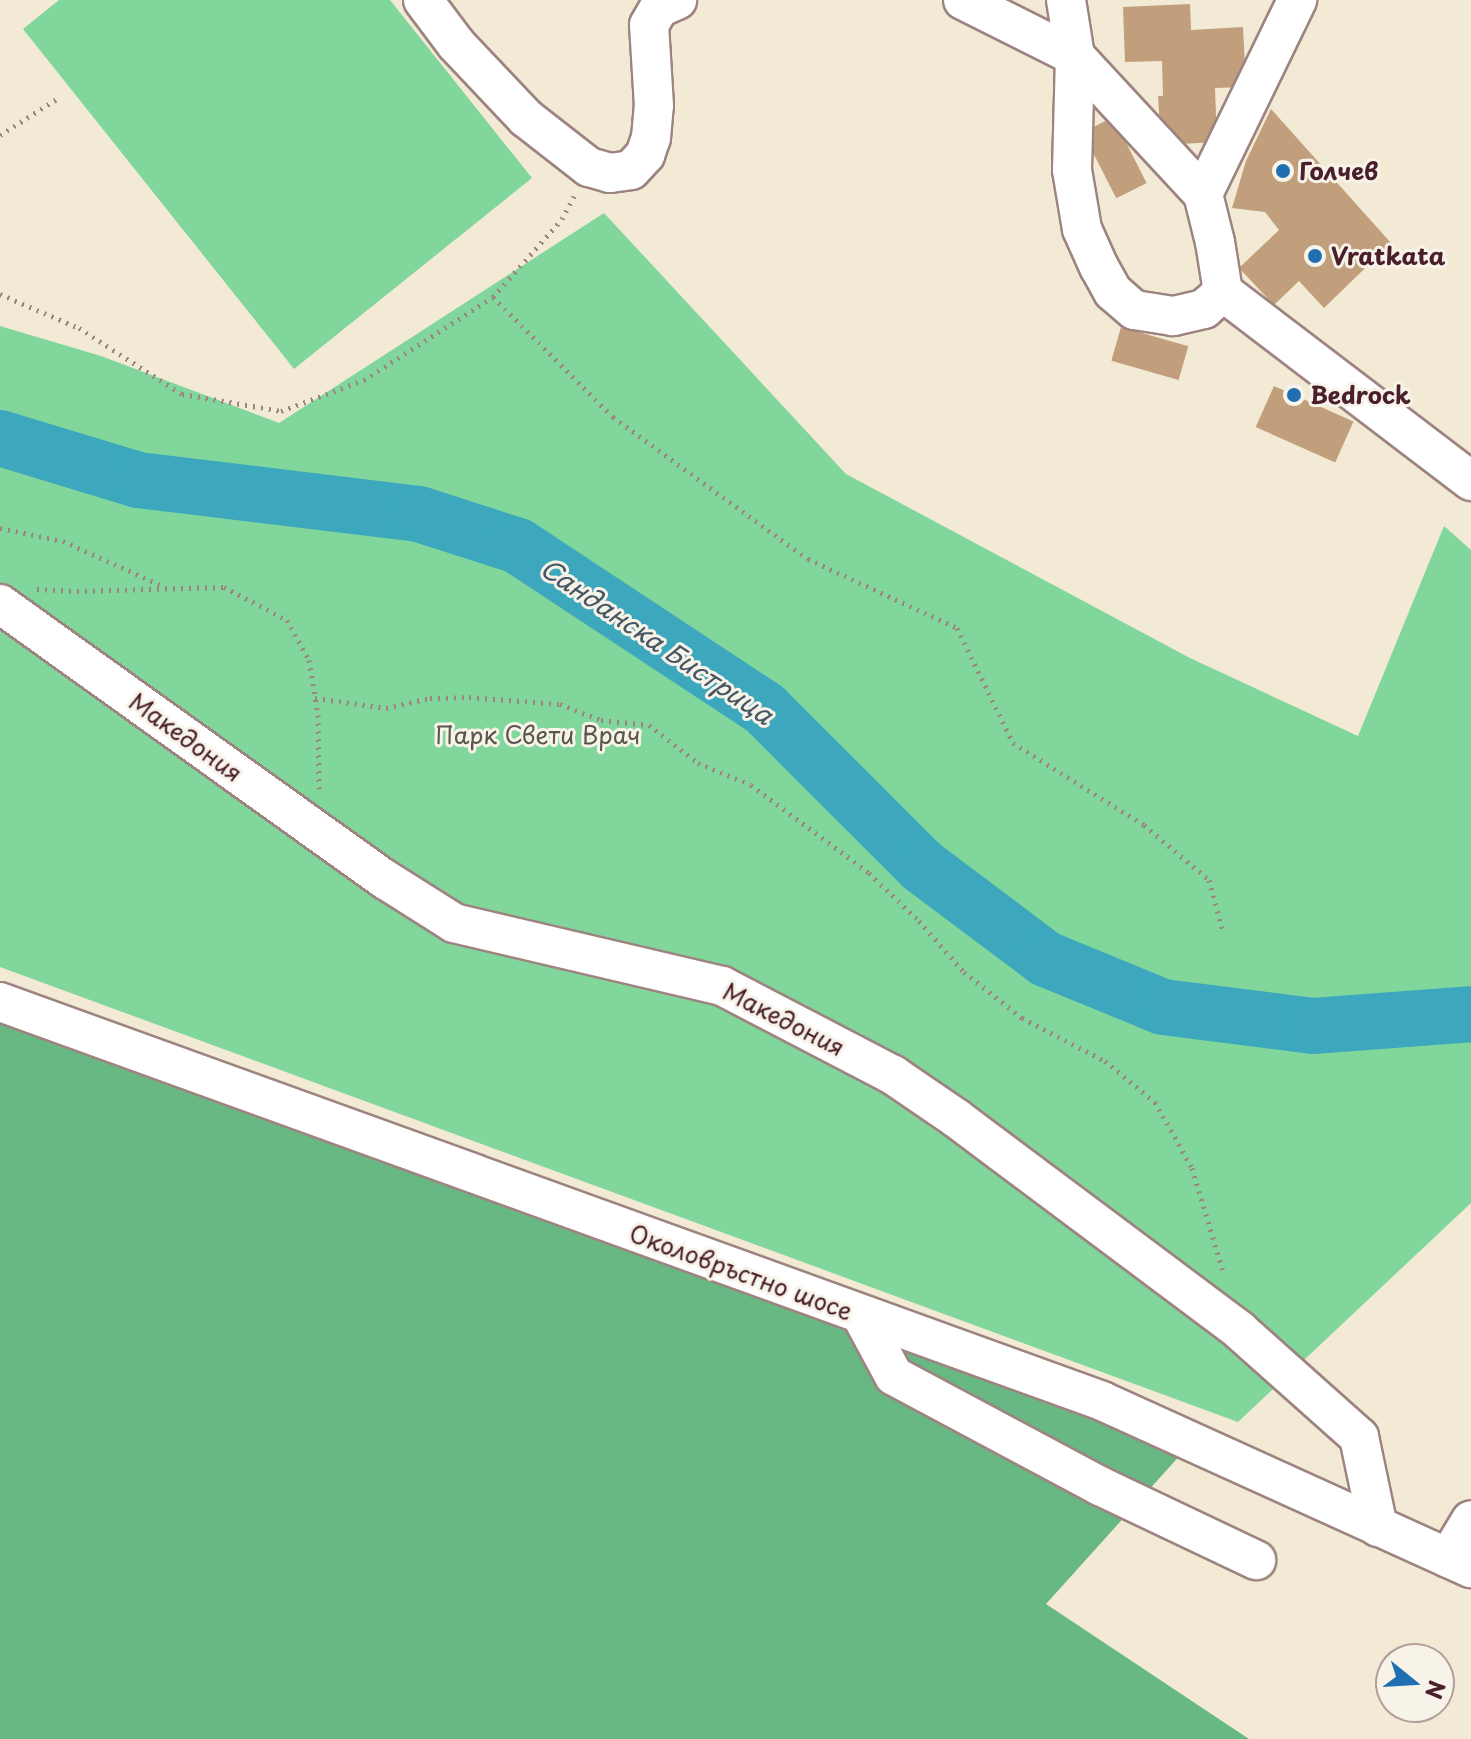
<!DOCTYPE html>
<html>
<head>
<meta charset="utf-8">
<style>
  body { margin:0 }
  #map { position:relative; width:1471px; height:1739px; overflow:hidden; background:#f3ead5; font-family:"Playpen Sans",sans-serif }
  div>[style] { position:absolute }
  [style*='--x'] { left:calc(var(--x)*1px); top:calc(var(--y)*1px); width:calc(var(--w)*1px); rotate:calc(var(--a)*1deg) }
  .green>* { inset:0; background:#81d79b }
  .forest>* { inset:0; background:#68b883 }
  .river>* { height:56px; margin:-28px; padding:0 28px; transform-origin:28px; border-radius:28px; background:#3da8bd }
  .building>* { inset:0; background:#c19e7c; transform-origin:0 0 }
  .path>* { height:5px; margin-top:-2.5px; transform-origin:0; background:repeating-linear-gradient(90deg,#9e8480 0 2px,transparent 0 8px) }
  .roads { filter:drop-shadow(2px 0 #9e8480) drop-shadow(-2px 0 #9e8480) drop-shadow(0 2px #9e8480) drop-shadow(0 -2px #9e8480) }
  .minor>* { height:38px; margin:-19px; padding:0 19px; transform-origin:19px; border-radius:19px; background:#fff }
  .dots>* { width:22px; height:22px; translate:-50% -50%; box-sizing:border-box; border:4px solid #f7f3e8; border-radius:50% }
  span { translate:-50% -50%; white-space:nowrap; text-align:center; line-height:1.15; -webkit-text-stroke:6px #f7f3e8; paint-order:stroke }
  .poi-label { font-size:24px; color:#4a1f2b; font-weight:700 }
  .left { translate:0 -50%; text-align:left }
  .park-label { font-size:24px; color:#5a564d }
  .street-label { font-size:24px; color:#4a1f2b }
  .water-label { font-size:26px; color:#455665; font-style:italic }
  .north { position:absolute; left:1375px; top:1643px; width:80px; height:80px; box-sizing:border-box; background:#f7f3e8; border:2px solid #b29e9c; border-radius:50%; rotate:108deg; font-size:22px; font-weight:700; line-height:32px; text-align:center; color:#4a1f2b }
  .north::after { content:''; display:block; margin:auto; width:28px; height:36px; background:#1f6fb2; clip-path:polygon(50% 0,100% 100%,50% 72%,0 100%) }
</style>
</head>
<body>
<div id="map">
  <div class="green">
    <div style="clip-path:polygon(59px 0,390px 0,532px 178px,294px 369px,23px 29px)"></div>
    <div style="clip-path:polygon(604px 213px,846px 474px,1190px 658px,1358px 736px,1444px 526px,1471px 550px,1471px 1203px,1238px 1422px,0 967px,0 326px,101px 356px,279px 423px)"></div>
  </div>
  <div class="forest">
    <div style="clip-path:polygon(0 1002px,1192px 1442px,1046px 1604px,1249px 1739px,0 1739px)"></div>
  </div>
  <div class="river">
    <div style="--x:0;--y:438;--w:144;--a:16.9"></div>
    <div style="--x:138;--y:480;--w:283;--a:6.9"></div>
    <div style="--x:419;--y:514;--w:104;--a:17.9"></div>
    <div style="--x:518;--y:546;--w:296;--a:33.4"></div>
    <div style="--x:765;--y:709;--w:222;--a:45"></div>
    <div style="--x:922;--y:866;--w:155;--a:36.9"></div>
    <div style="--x:1046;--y:959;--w:126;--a:22.3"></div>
    <div style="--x:1163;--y:1007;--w:151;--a:7.2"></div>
    <div style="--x:1313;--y:1026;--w:158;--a:-4.3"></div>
  </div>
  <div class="building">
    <div style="clip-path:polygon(1190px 4px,1191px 30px,1243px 27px,1246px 87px,1215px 88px,1217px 142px,1161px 145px,1158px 96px,1163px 96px,1162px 61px,1125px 62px,1123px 7px)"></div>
    <div style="clip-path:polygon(1271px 109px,1391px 243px,1324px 308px,1299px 281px,1274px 305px,1239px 268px,1279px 230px,1265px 212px,1232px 208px,1246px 161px)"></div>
    <div style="left:1113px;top:117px;width:74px;height:34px;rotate:63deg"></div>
    <div style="left:1121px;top:327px;width:70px;height:35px;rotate:16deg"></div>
    <div style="left:1274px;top:386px;width:87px;height:45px;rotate:24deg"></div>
  </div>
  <div class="path">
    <div style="--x:0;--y:135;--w:71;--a:-32.3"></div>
    <div style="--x:0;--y:294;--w:86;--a:23.3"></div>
    <div style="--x:79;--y:328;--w:122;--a:32.7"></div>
    <div style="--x:182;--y:394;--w:100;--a:9.7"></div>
    <div style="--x:281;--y:411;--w:89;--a:-20.5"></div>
    <div style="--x:364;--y:380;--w:153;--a:-32.8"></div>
    <div style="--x:493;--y:297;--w:104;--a:-48.5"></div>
    <div style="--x:562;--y:219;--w:26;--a:-62"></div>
    <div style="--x:493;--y:297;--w:170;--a:45"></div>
    <div style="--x:613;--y:417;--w:241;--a:36.1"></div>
    <div style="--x:808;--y:559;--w:164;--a:24.8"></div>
    <div style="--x:957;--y:628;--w:128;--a:64"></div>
    <div style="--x:1013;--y:743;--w:155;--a:32"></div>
    <div style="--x:1144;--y:825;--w:85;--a:40.2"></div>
    <div style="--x:1209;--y:880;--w:50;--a:74.8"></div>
    <div style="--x:0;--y:528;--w:64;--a:11.7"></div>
    <div style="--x:63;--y:541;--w:112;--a:24.3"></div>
    <div style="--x:37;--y:589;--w:40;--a:2.9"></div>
    <div style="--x:77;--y:591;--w:147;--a:-1.6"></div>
    <div style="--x:224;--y:587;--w:71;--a:27.6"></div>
    <div style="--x:287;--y:620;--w:46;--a:61.2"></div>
    <div style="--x:309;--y:660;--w:56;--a:80.7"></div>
    <div style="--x:318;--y:715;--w:74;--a:89.2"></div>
    <div style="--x:315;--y:698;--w:72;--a:8"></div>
    <div style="--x:386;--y:708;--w:45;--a:-12.8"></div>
    <div style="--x:430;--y:698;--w:39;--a:-1"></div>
    <div style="--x:469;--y:697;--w:91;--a:4.4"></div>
    <div style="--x:560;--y:704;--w:44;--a:21.3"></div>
    <div style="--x:601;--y:720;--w:48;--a:5.9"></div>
    <div style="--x:649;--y:725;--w:62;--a:37.8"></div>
    <div style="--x:698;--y:763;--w:57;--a:22.5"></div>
    <div style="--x:751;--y:785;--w:147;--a:36.7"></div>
    <div style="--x:869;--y:873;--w:69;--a:43.8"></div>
    <div style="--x:919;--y:921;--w:68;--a:48.6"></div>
    <div style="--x:964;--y:972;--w:74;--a:38.4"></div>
    <div style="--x:1022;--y:1018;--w:93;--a:27.4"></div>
    <div style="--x:1105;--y:1061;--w:65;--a:39.4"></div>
    <div style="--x:1155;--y:1102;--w:76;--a:60.7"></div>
    <div style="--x:1192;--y:1168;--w:112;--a:73.3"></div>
  </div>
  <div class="roads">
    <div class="minor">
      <div style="--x:423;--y:0;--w:55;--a:53.1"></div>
      <div style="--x:456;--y:44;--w:102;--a:46.6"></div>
      <div style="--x:526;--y:118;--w:80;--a:37.9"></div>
      <div style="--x:589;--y:167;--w:22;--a:16"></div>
      <div style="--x:610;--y:173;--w:21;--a:-8"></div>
      <div style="--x:631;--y:170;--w:21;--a:-47"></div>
      <div style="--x:645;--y:155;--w:18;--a:-71"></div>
      <div style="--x:651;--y:138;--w:32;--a:-85"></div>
      <div style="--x:654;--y:106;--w:81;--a:-93.5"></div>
      <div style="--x:649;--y:25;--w:20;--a:-60"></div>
      <div style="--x:659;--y:8;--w:20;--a:-24"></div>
      <div style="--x:963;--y:0;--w:125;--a:26.6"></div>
      <div style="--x:1066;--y:0;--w:57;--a:80.9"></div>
      <div style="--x:1075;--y:56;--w:188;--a:47.2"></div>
      <div style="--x:1203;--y:194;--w:49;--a:76"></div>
      <div style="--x:1215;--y:242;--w:51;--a:80.9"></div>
      <div style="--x:1223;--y:292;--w:25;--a:138"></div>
      <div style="--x:1204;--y:309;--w:32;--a:167"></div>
      <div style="--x:1173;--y:316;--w:39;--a:-171"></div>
      <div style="--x:1134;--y:310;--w:28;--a:-139"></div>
      <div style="--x:1113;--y:292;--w:29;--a:-119"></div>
      <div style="--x:1099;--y:267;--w:42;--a:-114.1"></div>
      <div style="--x:1082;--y:229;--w:60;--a:-99.6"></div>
      <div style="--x:1072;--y:170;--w:114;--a:-88.5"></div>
      <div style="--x:1203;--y:194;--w:216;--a:-64.1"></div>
      <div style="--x:1223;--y:292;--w:312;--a:37.3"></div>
      <div style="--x:0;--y:604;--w:475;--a:35.6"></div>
      <div style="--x:386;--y:880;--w:80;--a:32.3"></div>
      <div style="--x:454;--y:923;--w:275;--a:13.2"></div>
      <div style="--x:722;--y:986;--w:193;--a:27.5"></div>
      <div style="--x:893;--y:1075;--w:76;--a:34.3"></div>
      <div style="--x:956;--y:1118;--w:354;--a:36.8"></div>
      <div style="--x:1239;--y:1330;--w:161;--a:41.7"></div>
      <div style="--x:1359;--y:1437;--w:92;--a:78.1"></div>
      <div style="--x:0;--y:1002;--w:1172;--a:19.9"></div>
      <div style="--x:1102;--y:1401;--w:405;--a:24.4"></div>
      <div style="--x:861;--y:1315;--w:69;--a:61.6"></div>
      <div style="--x:894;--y:1376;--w:234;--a:28.1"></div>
      <div style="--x:1100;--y:1486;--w:173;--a:25.4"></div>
      <div style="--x:1448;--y:1558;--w:44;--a:-58.8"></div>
    </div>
  </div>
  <div class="dots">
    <div style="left:1283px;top:171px;background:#1f6fb2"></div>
    <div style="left:1315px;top:256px;background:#1f6fb2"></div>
    <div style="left:1294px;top:395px;background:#1f6fb2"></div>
  </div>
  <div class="poi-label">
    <span class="left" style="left:1299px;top:171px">Голчев</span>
    <span class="left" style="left:1331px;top:256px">Vratkata</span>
    <span class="left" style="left:1310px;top:395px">Bedrock</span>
  </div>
  <div class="park-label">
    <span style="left:538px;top:735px">Парк Свети Врач</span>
  </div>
  <div class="street-label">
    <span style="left:186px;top:737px;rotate:36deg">Македония</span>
    <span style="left:784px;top:1019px;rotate:27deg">Македония</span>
    <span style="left:741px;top:1272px;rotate:20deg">Околовръстно шосе</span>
  </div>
  <div class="water-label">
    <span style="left:657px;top:641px;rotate:34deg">Санданска Бистрица</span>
  </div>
  <div class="north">N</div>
</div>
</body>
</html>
